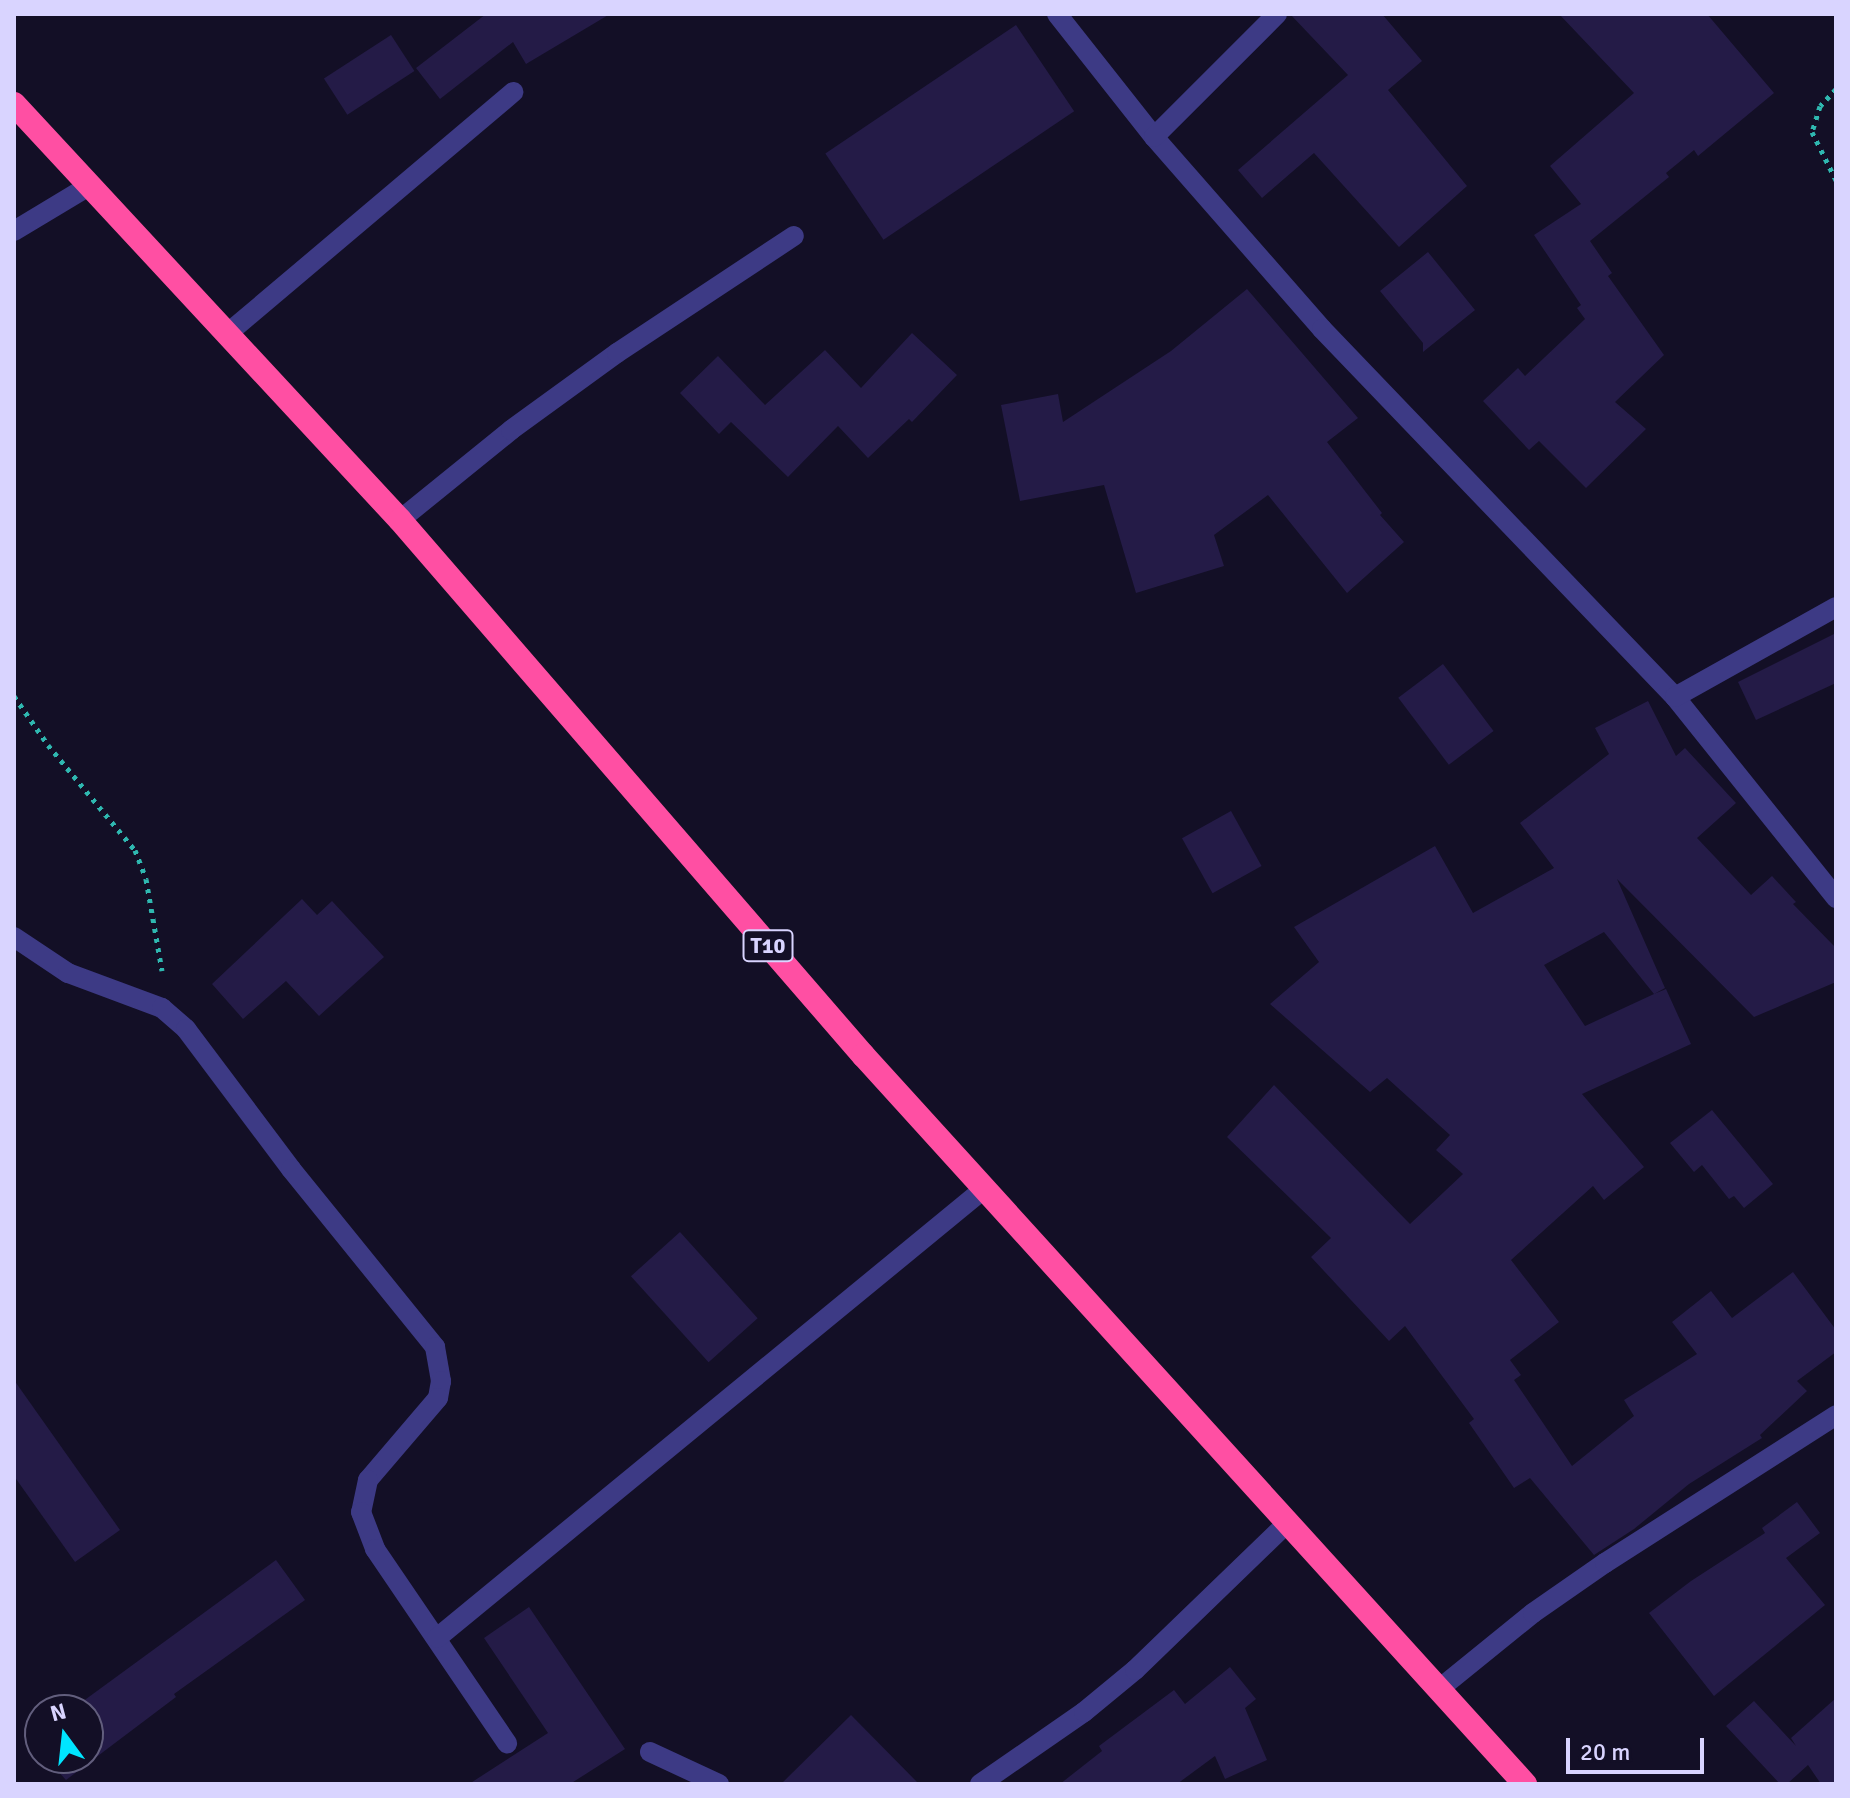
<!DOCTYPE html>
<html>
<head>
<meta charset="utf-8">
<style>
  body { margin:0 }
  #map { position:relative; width:1850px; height:1798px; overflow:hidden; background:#130f26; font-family:Signika,sans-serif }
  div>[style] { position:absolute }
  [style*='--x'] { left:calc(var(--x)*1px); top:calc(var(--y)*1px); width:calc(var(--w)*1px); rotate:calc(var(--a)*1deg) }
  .building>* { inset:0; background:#241b47; transform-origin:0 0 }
  .path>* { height:5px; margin-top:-2.5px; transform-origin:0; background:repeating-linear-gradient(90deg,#2fb8b0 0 4px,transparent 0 10px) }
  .minor>* { height:20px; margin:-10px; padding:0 10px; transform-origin:10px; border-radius:10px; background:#3d3a85 }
  .highway>* { height:24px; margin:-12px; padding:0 12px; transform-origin:12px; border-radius:12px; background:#ff4fa3 }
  span { translate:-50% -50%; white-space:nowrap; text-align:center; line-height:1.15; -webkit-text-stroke:7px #130f26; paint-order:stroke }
  .shield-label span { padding:2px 6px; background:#130f26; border:2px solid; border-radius:6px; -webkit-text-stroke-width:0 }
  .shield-label { font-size:22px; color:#d9d4ff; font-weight:700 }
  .frame { position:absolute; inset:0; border:16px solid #d9d4ff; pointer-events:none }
  .north { position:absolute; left:24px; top:1694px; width:80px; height:80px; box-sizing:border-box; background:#130f26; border:2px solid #625e7d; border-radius:50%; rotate:345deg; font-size:22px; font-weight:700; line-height:32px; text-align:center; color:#d9d4ff }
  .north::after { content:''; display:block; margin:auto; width:28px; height:36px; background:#00e5ff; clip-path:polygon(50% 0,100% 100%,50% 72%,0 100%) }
  .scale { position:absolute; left:1566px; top:1738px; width:138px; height:36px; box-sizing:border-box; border:4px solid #d9d4ff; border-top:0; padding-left:10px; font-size:24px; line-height:28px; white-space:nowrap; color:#d9d4ff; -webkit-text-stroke:6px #130f26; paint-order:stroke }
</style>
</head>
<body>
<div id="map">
  <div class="building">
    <div style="clip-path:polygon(486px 14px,610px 14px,526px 64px,513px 42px,440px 99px,416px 68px)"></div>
    <div style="clip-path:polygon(1290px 14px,1382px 14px,1422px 61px,1388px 90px,1467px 186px,1399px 247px,1314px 153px,1262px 198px,1238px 170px,1348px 75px)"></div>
    <div style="clip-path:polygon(1559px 14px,1707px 14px,1774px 93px,1698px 156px,1694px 150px,1666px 173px,1669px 177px,1590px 241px,1612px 273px,1608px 276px,1664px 355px,1615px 402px,1646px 429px,1586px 488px,1539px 441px,1529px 450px,1483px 401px,1518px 368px,1525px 376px,1585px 319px,1577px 308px,1581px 305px,1534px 235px,1581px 204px,1550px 166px,1634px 93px)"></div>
    <div style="left:1016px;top:25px;width:104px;height:230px;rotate:56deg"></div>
    <div style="left:391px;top:35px;width:43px;height:80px;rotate:57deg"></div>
    <div style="clip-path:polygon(1428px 252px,1475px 310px,1423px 352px,1423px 343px,1380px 291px)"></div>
    <div style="clip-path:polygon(1247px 289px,1358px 418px,1327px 442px,1382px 513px,1380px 515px,1404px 542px,1347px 593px,1268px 495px,1214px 535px,1224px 566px,1136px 593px,1104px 485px,1020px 501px,1001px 405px,1058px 394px,1063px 422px,1171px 351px)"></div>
    <div style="clip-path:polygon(912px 333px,957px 375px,912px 422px,909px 419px,868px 458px,838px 426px,788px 477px,731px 422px,719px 434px,680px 393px,718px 356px,765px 405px,825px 350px,861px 388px)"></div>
    <div style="clip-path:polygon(1836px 633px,1836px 683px,1756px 720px,1738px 682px)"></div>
    <div style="left:1443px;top:664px;width:84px;height:56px;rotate:53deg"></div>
    <div style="clip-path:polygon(evenodd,1648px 701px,1676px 756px,1685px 748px,1736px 803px,1697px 838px,1751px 895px,1772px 876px,1796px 902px,1793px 904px,1836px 948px,1836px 982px,1754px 1017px,1617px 879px,1665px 988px,1654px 994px,1666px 989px,1691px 1044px,1582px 1094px,1644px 1167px,1604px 1200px,1593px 1186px,1511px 1260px,1559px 1322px,1510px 1360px,1521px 1375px,1514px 1380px,1572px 1466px,1634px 1416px,1624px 1400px,1697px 1354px,1672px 1322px,1711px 1291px,1732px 1318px,1793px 1272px,1836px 1330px,1836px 1352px,1797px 1381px,1807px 1391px,1760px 1435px,1762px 1438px,1689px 1484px,1634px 1529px,1594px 1555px,1530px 1478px,1514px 1488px,1469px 1423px,1474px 1419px,1405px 1326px,1389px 1341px,1311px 1257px,1331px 1238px,1227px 1137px,1274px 1085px,1410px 1224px,1463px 1174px,1436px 1150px,1450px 1135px,1387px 1078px,1370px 1092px,1270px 1004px,1319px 962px,1294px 927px,1435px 846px,1473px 913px,1554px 868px,1520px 823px,1609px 754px,1595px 728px,1648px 701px,1604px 932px,1654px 994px,1585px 1026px,1544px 965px,1604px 932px)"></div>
    <div style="left:1231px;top:811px;width:63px;height:56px;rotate:61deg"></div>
    <div style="clip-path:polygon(302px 899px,317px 915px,332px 901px,384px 957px,319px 1016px,286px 981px,243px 1019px,212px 984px)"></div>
    <div style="clip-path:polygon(1712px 1110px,1773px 1184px,1744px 1208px,1734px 1196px,1729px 1199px,1702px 1165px,1694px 1172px,1670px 1143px)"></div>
    <div style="left:680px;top:1232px;width:116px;height:66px;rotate:48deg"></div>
    <div style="clip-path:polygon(14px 1380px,120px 1530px,75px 1562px,14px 1476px)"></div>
    <div style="clip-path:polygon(1797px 1502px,1820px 1533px,1786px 1558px,1825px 1605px,1714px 1696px,1649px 1613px,1691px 1581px,1765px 1533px,1762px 1528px)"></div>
    <div style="clip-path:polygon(276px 1560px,305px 1600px,174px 1694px,176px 1697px,66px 1780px,46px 1758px,88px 1758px,88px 1710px,71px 1710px)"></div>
    <div style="clip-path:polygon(529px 1607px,625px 1749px,570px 1784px,469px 1784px,548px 1733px,484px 1638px)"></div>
    <div style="clip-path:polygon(1230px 1667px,1256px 1699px,1245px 1708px,1267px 1760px,1225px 1779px,1215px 1756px,1177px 1784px,1060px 1784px,1102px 1751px,1099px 1746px,1174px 1690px,1185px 1704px)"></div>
    <div style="clip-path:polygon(1836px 1698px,1836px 1784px,1821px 1784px,1808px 1765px,1787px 1784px,1780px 1784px,1726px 1726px,1754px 1701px,1796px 1746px,1791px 1738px)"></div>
    <div style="clip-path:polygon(851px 1715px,919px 1784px,781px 1784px)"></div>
  </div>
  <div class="path">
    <div style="--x:1836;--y:89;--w:23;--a:133"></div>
    <div style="--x:1820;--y:106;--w:27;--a:107"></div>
    <div style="--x:1812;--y:132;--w:54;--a:63.4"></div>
    <div style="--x:14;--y:696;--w:60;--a:55.2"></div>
    <div style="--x:48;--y:745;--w:136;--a:50.4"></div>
    <div style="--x:135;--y:850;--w:31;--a:69"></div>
    <div style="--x:146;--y:879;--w:93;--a:80.1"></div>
  </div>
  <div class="minor">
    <div style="--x:1057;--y:14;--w:157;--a:51.7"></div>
    <div style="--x:1154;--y:137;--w:255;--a:48.8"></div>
    <div style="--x:1322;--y:329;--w:510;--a:46.19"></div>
    <div style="--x:1675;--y:697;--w:258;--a:51.3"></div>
    <div style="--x:1154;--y:137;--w:174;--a:-45"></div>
    <div style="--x:14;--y:231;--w:87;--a:-31"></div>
    <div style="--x:227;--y:334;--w:375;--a:-40.2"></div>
    <div style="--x:400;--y:520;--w:143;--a:-39"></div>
    <div style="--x:511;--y:430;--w:131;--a:-36"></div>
    <div style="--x:617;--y:353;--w:212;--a:-33.5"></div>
    <div style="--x:1675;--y:697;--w:184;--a:-29.2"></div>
    <div style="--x:14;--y:937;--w:65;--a:33.7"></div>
    <div style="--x:68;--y:973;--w:100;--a:20.4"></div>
    <div style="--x:162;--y:1008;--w:32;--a:41"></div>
    <div style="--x:186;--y:1029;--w:175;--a:53.1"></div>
    <div style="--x:291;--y:1169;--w:229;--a:51"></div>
    <div style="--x:435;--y:1347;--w:35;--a:80"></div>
    <div style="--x:441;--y:1381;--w:17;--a:100"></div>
    <div style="--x:438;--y:1398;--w:108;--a:130.5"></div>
    <div style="--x:368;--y:1480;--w:33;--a:102"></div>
    <div style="--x:361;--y:1512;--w:40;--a:69"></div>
    <div style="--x:375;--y:1549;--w:235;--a:55.8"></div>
    <div style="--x:437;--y:1638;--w:709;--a:-39.39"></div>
    <div style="--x:1438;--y:1690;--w:122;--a:-39"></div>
    <div style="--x:1533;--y:1613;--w:88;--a:-34.8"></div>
    <div style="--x:1605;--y:1563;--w:274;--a:-32.6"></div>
    <div style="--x:650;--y:1752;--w:76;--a:24.9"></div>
    <div style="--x:980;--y:1784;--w:126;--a:-34.7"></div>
    <div style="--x:1084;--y:1712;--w:66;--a:-39.5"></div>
    <div style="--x:1135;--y:1670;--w:211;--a:-44"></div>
  </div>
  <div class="highway">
    <div style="--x:14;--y:104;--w:567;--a:47.14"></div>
    <div style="--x:400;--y:520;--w:708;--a:49.13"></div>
    <div style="--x:863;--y:1055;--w:985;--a:47.76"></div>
  </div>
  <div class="shield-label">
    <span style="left:768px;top:946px">T10</span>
  </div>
  <div class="frame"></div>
  <div class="north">N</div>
  <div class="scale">20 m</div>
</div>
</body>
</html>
